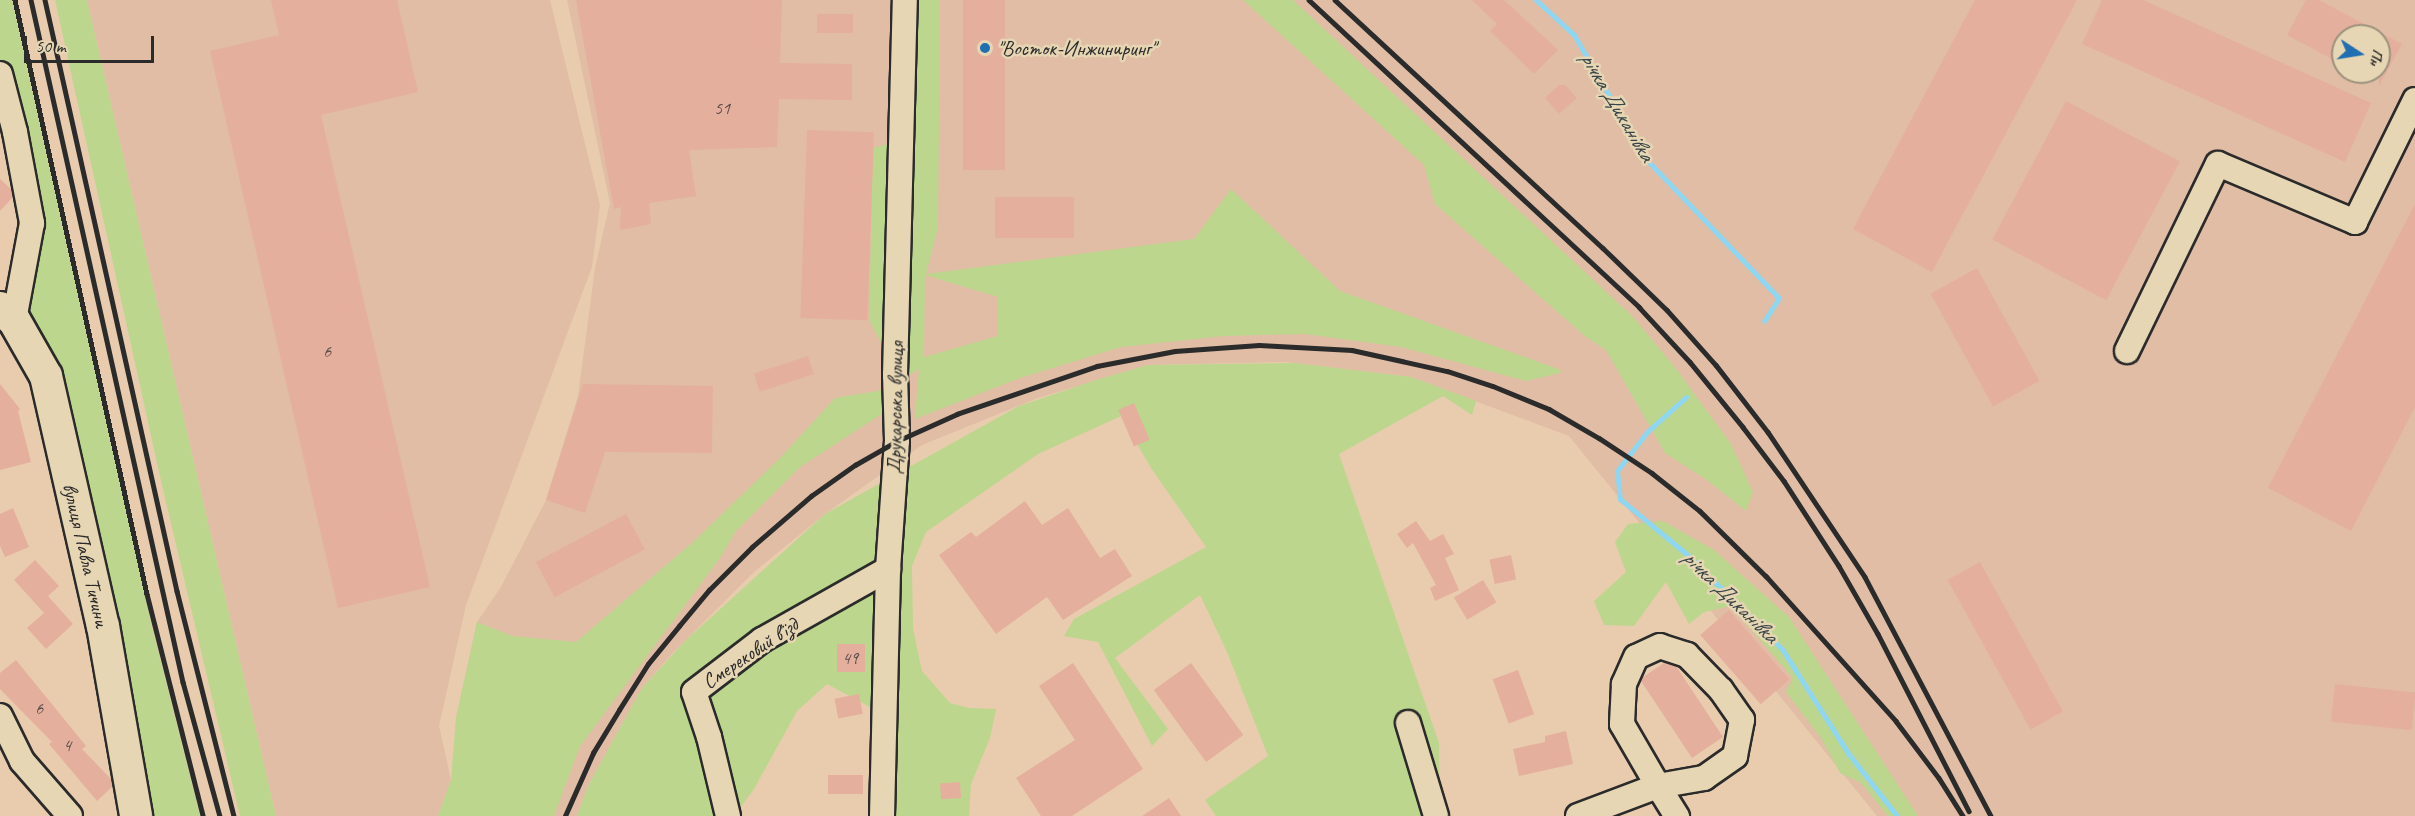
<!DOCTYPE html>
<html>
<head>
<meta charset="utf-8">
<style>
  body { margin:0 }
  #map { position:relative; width:2415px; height:816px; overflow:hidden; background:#e9ccae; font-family:Caveat,sans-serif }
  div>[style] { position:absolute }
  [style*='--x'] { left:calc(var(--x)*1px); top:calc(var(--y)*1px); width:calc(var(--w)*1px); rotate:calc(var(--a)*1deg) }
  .built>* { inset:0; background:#e0bda4 }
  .green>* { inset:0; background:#bcd68d }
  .stream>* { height:5px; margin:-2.5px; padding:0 2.5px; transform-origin:2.5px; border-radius:2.5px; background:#8fd6f1 }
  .building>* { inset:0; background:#e5af9d; transform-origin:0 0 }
  .roads { filter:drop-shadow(2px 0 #2b2b2b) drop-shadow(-2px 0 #2b2b2b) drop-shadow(0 2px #2b2b2b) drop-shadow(0 -2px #2b2b2b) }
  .minor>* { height:24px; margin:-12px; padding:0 12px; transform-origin:12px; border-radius:12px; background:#e7d6b3 }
  .major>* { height:32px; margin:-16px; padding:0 16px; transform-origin:16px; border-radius:16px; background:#e7d6b3 }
  .rail>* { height:4.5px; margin:-2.25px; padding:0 2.25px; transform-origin:2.25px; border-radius:2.25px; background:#2b2b2b }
  .dots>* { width:16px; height:16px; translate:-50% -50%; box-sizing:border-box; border:3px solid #e7d6b3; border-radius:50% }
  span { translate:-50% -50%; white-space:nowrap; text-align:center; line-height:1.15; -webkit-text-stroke:5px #e7d6b3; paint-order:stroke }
  .number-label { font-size:18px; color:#5a4c48 }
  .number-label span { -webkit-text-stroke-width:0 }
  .poi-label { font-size:21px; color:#2b2b2b }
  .left { translate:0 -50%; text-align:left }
  .street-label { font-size:21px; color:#2b2b2b }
  .water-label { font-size:22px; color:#3a4549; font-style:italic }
  .north { position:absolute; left:2331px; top:24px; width:60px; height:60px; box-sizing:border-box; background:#e7d6b3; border:2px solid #9c927d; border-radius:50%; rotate:102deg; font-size:16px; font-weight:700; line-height:24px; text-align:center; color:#2b2b2b }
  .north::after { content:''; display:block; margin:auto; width:21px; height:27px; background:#1f6fb2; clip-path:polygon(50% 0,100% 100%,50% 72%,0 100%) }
  .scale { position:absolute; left:24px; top:36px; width:130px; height:27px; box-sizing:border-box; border:3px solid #2b2b2b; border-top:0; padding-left:8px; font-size:18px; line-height:21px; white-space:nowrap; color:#2b2b2b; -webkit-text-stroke:4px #e7d6b3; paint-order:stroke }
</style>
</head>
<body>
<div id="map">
  <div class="built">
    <div style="clip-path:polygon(87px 0,550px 0,600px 205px,592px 267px,466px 605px,439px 726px,451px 780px,438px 816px,276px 816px)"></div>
    <div style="clip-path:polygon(evenodd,567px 0,2415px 0,2415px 816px,1877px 816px,1569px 436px,1411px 377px,1285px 362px,1148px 365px,1038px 398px,922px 445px,825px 514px,754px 572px,672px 654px,642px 688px,589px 784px,577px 816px,441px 816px,460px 775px,456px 718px,477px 622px,501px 587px,546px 500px,578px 396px,595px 268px,610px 203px,567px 0,2343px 36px,2379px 36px,2379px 72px,2343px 72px,2343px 36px)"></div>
  </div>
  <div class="green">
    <div style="clip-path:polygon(0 0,12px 0,149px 615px,200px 816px,142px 816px,46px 376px,14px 320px,32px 223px,0 79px)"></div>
    <div style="clip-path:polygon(55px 0,87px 0,276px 816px,240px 816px,161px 481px)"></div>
    <div style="clip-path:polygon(evenodd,913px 0,940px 0,938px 228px,926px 274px,1194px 239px,1231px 189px,1340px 291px,1561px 370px,1560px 373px,1526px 381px,1401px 347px,1305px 334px,1224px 336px,1121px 347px,1020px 378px,915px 419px,919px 369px,901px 380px,869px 320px,873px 148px,907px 139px,913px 0,925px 275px,998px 297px,998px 336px,924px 357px,925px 275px)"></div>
    <div style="clip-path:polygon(1243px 0,1293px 0,1633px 317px,1674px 366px,1731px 444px,1753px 492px,1746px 511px,1707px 480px,1665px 453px,1606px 350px,1586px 337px,1435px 204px,1424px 165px)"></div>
    <div style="clip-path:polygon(1295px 363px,1411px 377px,1476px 401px,1472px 415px,1443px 396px,1339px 454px,1439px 743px,1440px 816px,1216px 816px,1205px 800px,1268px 756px,1227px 652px,1200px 595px,1115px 658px,1168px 729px,1152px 746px,1098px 642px,1064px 636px,1074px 619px,1206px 547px,1151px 468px,1121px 416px,1038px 454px,926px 532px,912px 566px,913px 629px,922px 671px,950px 703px,969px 708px,996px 709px,990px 738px,971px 784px,969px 816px,882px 816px,885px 715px,827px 684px,797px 711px,754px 789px,734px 816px,577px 816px,589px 784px,642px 688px,686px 640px,825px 514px,1019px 406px,1096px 380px,1148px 365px)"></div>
    <div style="clip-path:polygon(895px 388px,891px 408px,800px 467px,736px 531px,720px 558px,580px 746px,554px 816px,438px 816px,451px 780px,456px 718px,477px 622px,512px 636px,576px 642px,693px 542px,781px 457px,835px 398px)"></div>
    <div style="clip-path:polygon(1663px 521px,1714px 550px,1789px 617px,1918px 816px,1888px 816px,1861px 783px,1840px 773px,1821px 738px,1786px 692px,1793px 678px,1731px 606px,1704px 612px,1689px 624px,1666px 582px,1634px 626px,1604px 625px,1594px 601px,1626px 572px,1615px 542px,1628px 524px)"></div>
  </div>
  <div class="stream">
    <div style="--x:1536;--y:0;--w:52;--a:42.6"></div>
    <div style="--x:1574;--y:35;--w:143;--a:59.9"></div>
    <div style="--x:1646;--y:159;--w:192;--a:46.3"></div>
    <div style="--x:1779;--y:298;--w:27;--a:123"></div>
    <div style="--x:1686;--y:397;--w:52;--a:138.1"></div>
    <div style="--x:1647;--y:432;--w:49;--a:127.6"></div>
    <div style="--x:1617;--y:471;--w:28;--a:84"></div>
    <div style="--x:1620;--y:499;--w:91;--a:39.6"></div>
    <div style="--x:1690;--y:557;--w:130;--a:45"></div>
    <div style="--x:1782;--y:649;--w:123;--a:57.6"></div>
    <div style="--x:1848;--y:753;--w:80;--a:52.1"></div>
  </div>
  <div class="building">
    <div style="clip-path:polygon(271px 0,397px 0,418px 92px,321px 115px,430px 587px,338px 608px,210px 51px,279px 35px)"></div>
    <div style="clip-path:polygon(576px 0,782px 0,780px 63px,852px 64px,852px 100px,779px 99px,777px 147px,689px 150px,696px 196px,649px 203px,651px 224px,620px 230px,621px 207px,614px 209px)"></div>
    <div style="left:963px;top:0;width:42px;height:170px"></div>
    <div style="clip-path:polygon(1472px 0,1504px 0,1558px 50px,1534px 74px,1490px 31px,1497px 24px)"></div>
    <div style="clip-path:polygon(1975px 0,2077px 0,1932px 272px,1853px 229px)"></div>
    <div style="clip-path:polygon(2102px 0,2143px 0,2371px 103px,2345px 162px,2082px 44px)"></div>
    <div style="clip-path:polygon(2306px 0,2319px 0,2402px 44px,2379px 86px,2379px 36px,2343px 36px,2343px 65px,2287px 35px)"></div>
    <div style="left:817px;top:14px;width:36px;height:19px"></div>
    <div style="clip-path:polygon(1559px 85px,1565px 85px,1577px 98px,1559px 114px,1545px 98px)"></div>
    <div style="left:2066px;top:101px;width:129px;height:157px;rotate:28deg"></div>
    <div style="left:807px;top:130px;width:67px;height:188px;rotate:2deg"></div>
    <div style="clip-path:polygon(0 179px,11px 189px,13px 197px,0 211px)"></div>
    <div style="left:995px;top:197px;width:79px;height:41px"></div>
    <div style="clip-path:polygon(2415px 204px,2415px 407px,2351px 531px,2268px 488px)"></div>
    <div style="left:1977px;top:268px;width:129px;height:53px;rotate:61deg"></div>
    <div style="left:808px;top:356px;width:19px;height:57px;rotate:72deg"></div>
    <div style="clip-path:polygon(0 384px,20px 409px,18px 411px,31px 462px,0 470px)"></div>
    <div style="clip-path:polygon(583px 384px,713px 386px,712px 453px,605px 452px,585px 513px,546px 500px)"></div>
    <div style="left:1134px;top:403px;width:40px;height:17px;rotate:67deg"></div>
    <div style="clip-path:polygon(1025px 501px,1042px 525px,1068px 508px,1100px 558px,1115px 549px,1132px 576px,1063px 620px,1047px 597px,996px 634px,939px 555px,971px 532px,976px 537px)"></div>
    <div style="clip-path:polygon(13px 508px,29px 547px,5px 557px,0 546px,0 514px)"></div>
    <div style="left:626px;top:514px;width:40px;height:102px;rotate:62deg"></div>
    <div style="clip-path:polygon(1416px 521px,1430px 541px,1443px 534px,1454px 554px,1445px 558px,1459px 590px,1435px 601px,1430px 588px,1436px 585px,1413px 543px,1407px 548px,1397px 534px)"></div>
    <div style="left:1511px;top:555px;width:25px;height:22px;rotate:78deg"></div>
    <div style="clip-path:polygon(35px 560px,59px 586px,48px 596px,73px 624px,46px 649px,27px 628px,44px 613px,14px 580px)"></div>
    <div style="left:1980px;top:562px;width:171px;height:37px;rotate:61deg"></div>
    <div style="left:1483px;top:580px;width:26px;height:34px;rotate:59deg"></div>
    <div style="left:1729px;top:610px;width:92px;height:38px;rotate:49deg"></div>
    <div style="left:837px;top:644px;width:28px;height:28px"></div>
    <div style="clip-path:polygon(16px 660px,86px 746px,82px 749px,111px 779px,113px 786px,97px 801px,49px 744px,52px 742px,0 689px,0 673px)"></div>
    <div style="clip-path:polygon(1073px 663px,1143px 769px,1072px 816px,1041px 816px,1016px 778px,1075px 740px,1039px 686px)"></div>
    <div style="left:1191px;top:663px;width:89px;height:46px;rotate:54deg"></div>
    <div style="clip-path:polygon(1664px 663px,1676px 666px,1723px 737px,1692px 758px,1641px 681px,1643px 677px)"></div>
    <div style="left:1518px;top:670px;width:47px;height:27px;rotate:70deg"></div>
    <div style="left:2335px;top:684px;width:81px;height:38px;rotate:6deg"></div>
    <div style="left:859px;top:694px;width:20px;height:25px;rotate:79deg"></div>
    <div style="clip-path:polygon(1566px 731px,1573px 764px,1519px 776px,1513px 749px,1545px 742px,1545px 736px)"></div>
    <div style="left:828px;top:775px;width:35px;height:19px"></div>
    <div style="left:960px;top:782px;width:16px;height:20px;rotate:86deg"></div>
    <div style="clip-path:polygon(1169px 798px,1181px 816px,1142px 816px)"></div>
  </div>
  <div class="roads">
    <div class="minor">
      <div style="--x:0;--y:74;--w:60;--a:75.5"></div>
      <div style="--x:15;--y:132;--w:93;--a:79.4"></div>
      <div style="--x:32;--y:223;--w:99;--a:100.5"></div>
      <div style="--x:2127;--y:351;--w:208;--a:-64.1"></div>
      <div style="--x:2218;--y:164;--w:149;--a:22.9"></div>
      <div style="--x:2355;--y:222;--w:136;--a:-63.8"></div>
      <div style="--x:0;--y:716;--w:50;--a:63.9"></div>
      <div style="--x:22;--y:761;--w:73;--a:48.9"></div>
      <div style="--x:1408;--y:723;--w:97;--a:73.2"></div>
      <div style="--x:728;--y:816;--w:81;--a:-103.5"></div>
      <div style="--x:709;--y:737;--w:47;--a:-108.4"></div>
      <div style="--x:694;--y:692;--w:86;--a:-37.4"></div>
      <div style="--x:762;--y:640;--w:145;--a:-29.4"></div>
      <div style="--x:882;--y:816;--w:247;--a:-88.6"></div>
      <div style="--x:888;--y:569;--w:128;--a:-86"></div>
      <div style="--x:897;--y:441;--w:66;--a:-91.7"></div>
      <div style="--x:895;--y:375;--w:375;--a:-88.5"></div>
      <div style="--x:1578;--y:816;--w:85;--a:-20.6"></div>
      <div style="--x:1658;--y:786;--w:47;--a:-9.9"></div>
      <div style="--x:1704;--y:778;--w:38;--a:-35"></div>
      <div style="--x:1735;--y:756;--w:37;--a:-79"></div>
      <div style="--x:1742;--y:720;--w:37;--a:-125"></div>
      <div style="--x:1721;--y:690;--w:49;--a:-134.2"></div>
      <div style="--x:1687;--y:655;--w:28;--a:-162"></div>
      <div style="--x:1660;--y:646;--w:26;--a:155"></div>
      <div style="--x:1636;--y:657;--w:30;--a:114"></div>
      <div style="--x:1624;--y:684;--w:40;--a:92.9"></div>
      <div style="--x:1622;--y:724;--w:72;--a:59.9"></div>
      <div style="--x:1658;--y:786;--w:36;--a:58"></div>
    </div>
    <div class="major">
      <div style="--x:0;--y:308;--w:18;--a:41"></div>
      <div style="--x:14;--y:320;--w:64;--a:60.3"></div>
      <div style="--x:46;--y:376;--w:256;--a:77.2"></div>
      <div style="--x:103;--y:626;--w:193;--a:80.1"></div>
    </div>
  </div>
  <div class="rail">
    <div style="--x:15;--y:0;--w:608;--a:77.47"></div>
    <div style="--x:147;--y:594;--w:229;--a:75.8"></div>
    <div style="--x:31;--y:0;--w:699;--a:77.44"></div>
    <div style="--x:183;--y:682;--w:139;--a:74.6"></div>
    <div style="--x:45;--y:0;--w:606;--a:77.41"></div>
    <div style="--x:177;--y:591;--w:232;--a:75.8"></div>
    <div style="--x:1309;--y:0;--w:451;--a:42.9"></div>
    <div style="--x:1639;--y:307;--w:75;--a:47.2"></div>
    <div style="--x:1690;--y:362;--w:84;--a:50.8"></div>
    <div style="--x:1743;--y:427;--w:68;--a:52.8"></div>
    <div style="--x:1784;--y:481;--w:101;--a:57.1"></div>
    <div style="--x:1839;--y:566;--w:78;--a:60.2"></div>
    <div style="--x:1878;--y:634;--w:199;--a:62.8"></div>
    <div style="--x:1335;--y:0;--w:365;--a:42.8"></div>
    <div style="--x:1603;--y:248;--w:89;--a:44.1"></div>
    <div style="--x:1667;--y:310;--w:74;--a:48.3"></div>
    <div style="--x:1716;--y:365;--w:85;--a:52.2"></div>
    <div style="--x:1768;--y:432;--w:174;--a:56.2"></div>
    <div style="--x:1865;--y:577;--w:270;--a:62.2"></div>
    <div style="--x:565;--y:816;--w:69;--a:-66"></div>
    <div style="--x:593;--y:753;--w:50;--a:-58.8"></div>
    <div style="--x:619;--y:710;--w:54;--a:-57.8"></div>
    <div style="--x:648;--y:664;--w:49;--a:-50.8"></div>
    <div style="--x:679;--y:626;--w:47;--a:-50.2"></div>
    <div style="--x:709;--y:590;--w:61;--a:-45"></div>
    <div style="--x:752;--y:547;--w:78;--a:-40.8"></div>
    <div style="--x:811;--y:496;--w:54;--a:-35.2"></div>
    <div style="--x:855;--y:465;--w:48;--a:-29.7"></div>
    <div style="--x:897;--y:441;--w:66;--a:-24.2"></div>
    <div style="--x:957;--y:414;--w:148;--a:-18.9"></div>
    <div style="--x:1097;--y:366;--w:79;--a:-10.9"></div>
    <div style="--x:1175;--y:351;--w:84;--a:-4.1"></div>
    <div style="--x:1259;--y:345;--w:93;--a:3.1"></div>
    <div style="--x:1352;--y:350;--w:97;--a:12.5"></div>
    <div style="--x:1447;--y:371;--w:48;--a:18.1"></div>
    <div style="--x:1493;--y:386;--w:61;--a:22.3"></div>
    <div style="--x:1549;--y:409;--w:58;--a:30.1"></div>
    <div style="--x:1599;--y:438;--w:64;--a:33.4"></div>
    <div style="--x:1652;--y:473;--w:61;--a:38.4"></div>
    <div style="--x:1700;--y:511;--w:93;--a:44.6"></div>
    <div style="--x:1766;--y:576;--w:195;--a:48.1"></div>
    <div style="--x:1896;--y:721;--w:71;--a:53"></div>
    <div style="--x:1939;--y:778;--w:45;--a:57.7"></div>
  </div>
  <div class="dots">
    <div style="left:985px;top:48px;background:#1f6fb2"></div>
  </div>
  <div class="number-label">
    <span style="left:722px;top:108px">51</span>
    <span style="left:327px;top:351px">6</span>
    <span style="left:850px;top:658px">49</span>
    <span style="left:39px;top:708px">6</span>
    <span style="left:67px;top:745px">4</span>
  </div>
  <div class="poi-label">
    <span class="left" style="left:997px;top:48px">"Восток-Инжиниринг"</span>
  </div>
  <div class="street-label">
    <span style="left:895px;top:408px;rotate:-89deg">Друкарська вулиця</span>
    <span style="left:86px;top:555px;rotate:77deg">вулиця Павла Тичини</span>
    <span style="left:750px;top:653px;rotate:-34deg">Смерековий в'їзд</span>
  </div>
  <div class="water-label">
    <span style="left:1617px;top:107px;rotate:59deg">річка Диканівка</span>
    <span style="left:1730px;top:597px;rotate:44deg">річка Диканівка</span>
  </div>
  <div class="north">Пн</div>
  <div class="scale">50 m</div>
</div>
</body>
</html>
